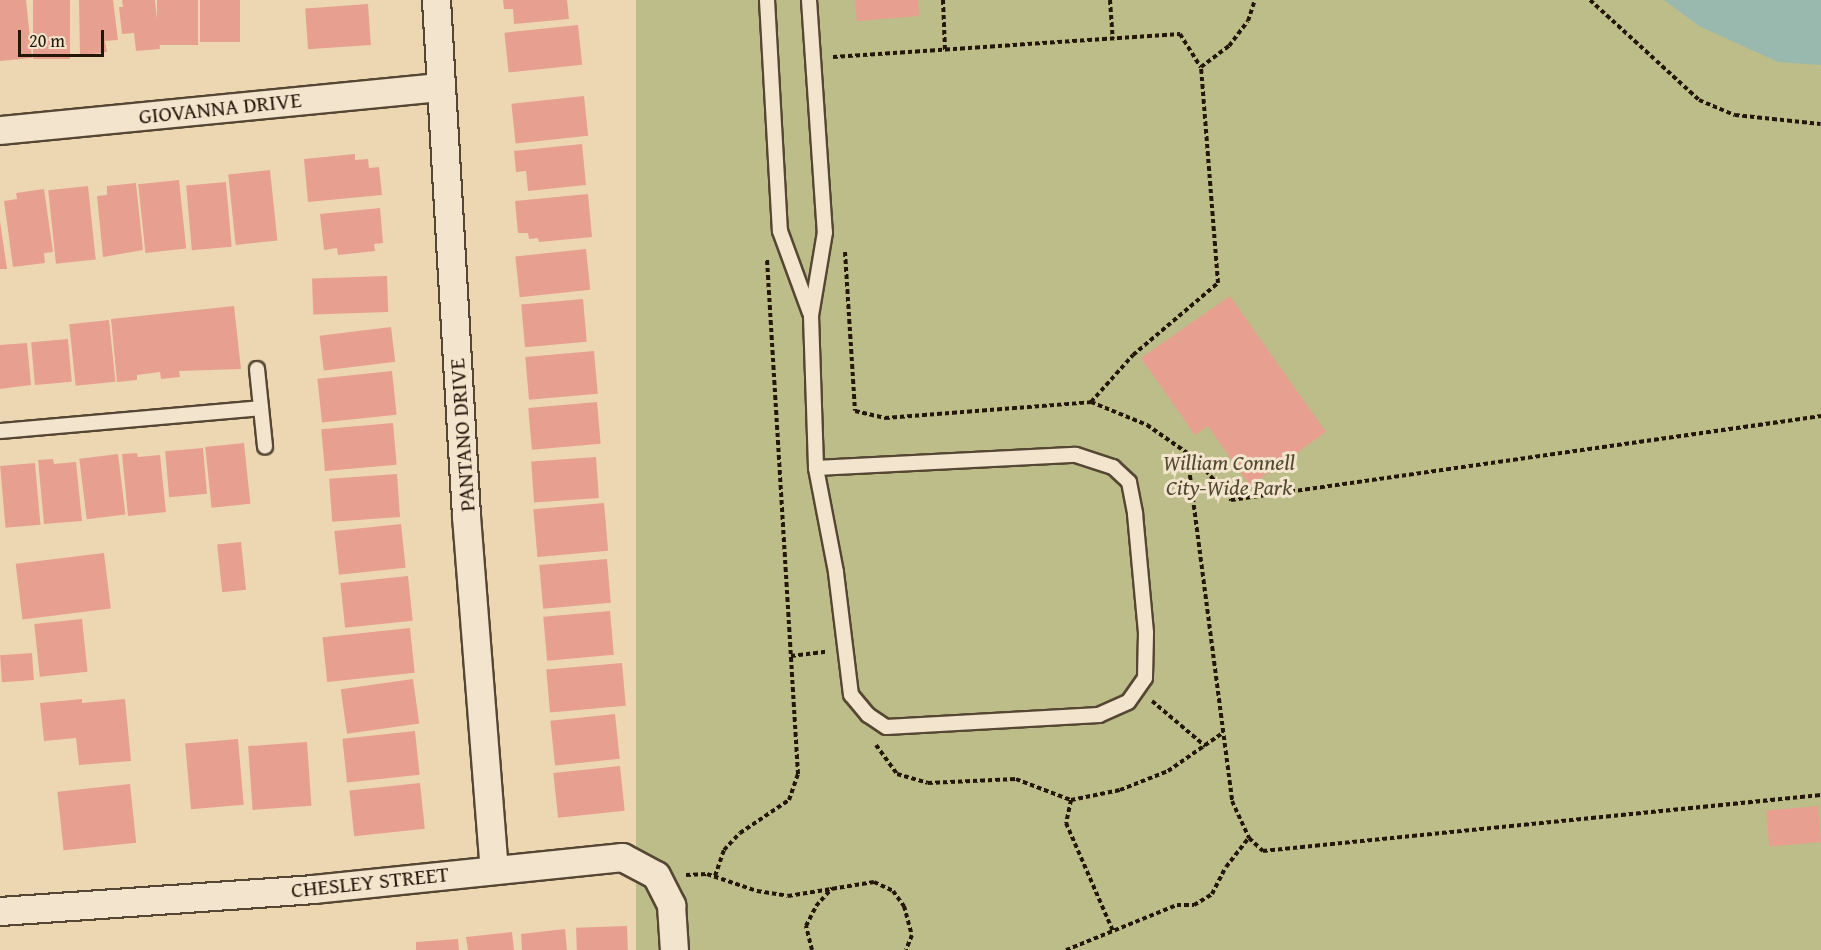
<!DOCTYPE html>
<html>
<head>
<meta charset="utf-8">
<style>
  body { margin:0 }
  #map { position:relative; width:1821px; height:950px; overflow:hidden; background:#edd7b2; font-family:"Gentium Book Plus",serif }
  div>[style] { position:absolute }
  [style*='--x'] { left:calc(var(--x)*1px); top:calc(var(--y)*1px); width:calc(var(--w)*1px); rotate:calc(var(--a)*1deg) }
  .green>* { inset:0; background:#bdbd89; transform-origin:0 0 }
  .water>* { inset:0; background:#99b9ae }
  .building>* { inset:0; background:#e7a08f; transform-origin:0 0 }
  .path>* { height:4px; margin-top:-2px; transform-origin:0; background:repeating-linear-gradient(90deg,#24170a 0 4.5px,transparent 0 7.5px) }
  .roads { filter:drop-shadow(2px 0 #564734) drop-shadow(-2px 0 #564734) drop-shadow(0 2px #564734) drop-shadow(0 -2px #564734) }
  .service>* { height:14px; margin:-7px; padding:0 7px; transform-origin:7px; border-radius:7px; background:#f3e5cd }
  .minor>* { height:27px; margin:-13.5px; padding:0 13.5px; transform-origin:13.5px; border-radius:13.5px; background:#f3e5cd }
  span { translate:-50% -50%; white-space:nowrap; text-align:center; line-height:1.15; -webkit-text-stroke:6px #f3e5cd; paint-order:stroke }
  .street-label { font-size:22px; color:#24170a }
  .park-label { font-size:22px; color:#524930; font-style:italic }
  .scale { position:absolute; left:18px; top:30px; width:86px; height:27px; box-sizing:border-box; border:3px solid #24170a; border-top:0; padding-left:8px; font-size:18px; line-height:21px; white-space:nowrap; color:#24170a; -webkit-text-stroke:4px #f3e5cd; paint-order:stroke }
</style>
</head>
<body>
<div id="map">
  <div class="green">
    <div style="left:636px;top:0;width:1185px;height:952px"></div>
  </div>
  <div class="water">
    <div style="clip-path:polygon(1664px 0,1821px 0,1821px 65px,1778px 62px,1699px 26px)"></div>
  </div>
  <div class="building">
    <div style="clip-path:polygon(0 0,26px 0,32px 58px,0 61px)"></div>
    <div style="left:33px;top:0;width:37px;height:59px"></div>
    <div style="clip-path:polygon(79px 0,113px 0,118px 40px,105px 41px,107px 52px,80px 56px)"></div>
    <div style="clip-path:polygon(122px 0,155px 0,160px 49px,136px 51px,134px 33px,122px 34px,119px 7px,123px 7px)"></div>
    <div style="left:157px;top:0;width:41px;height:45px"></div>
    <div style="left:200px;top:0;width:40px;height:42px"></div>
    <div style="clip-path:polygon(503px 0,567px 0,569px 19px,514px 24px,513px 9px,504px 9px)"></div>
    <div style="clip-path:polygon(855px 0,918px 0,919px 16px,857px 21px)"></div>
    <div style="left:368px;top:4px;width:41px;height:63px;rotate:86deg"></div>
    <div style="left:578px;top:25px;width:40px;height:74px;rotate:84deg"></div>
    <div style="left:584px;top:96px;width:40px;height:73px;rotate:84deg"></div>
    <div style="clip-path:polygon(582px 144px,586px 185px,528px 191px,526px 171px,516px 172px,514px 151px)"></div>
    <div style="clip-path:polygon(355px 154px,355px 160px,368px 159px,369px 168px,379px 167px,382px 195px,308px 202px,304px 159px)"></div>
    <div style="left:270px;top:170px;width:71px;height:42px;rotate:84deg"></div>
    <div style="left:179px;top:180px;width:69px;height:41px;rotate:84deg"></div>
    <div style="left:226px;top:182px;width:65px;height:40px;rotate:85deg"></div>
    <div style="clip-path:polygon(136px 183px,143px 250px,103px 257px,97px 196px,107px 195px,107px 186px)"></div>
    <div style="left:88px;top:186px;width:74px;height:40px;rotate:84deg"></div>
    <div style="clip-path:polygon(44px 189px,53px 252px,44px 253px,45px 263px,13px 267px,4px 201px,17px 199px,16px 193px)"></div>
    <div style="clip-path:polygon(588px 194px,592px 237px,539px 242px,538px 238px,529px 239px,528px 233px,518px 233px,515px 201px)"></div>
    <div style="clip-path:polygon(380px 208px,383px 243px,374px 244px,375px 251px,338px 255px,337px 248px,324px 250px,320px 214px)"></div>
    <div style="clip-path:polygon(0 221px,7px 269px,0 269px)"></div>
    <div style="left:586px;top:249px;width:41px;height:71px;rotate:84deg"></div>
    <div style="left:387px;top:276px;width:36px;height:75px;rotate:88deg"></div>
    <div style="clip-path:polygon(1230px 296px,1326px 432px,1250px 486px,1208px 426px,1195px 435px,1141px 358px)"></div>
    <div style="left:583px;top:299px;width:43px;height:62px;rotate:85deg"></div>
    <div style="clip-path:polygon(234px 306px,241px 369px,179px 371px,180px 377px,161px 379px,160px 372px,137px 375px,137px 380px,117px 382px,111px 319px)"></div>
    <div style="left:109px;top:320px;width:62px;height:40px;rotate:84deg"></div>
    <div style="left:391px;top:327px;width:35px;height:72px;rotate:83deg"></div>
    <div style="left:68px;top:339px;width:43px;height:37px;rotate:85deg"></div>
    <div style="clip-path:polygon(27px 343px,31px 385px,0 389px,0 345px)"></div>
    <div style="left:594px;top:351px;width:43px;height:69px;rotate:85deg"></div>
    <div style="left:392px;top:371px;width:44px;height:75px;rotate:84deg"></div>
    <div style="left:597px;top:402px;width:42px;height:69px;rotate:85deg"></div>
    <div style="left:393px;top:423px;width:42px;height:72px;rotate:85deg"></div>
    <div style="left:244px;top:443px;width:61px;height:39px;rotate:84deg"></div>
    <div style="left:203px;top:448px;width:46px;height:38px;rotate:85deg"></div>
    <div style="clip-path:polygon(137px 453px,138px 457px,160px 455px,166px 512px,128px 516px,122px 454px)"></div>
    <div style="left:118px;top:454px;width:61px;height:39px;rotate:83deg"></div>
    <div style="left:596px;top:457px;width:41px;height:65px;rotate:86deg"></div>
    <div style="clip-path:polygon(53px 459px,54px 464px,76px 462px,82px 521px,44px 524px,38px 460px)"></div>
    <div style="left:35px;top:463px;width:62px;height:35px;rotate:85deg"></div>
    <div style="left:397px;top:474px;width:43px;height:68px;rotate:86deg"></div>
    <div style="left:604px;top:503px;width:48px;height:71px;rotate:85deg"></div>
    <div style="left:401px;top:524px;width:44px;height:67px;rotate:84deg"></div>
    <div style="left:241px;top:542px;width:48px;height:24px;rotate:84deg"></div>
    <div style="left:104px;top:553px;width:56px;height:89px;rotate:83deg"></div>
    <div style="left:607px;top:559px;width:44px;height:68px;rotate:85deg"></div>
    <div style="left:408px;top:576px;width:45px;height:68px;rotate:84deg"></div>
    <div style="left:610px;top:611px;width:44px;height:67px;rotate:85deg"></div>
    <div style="left:82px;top:619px;width:53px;height:48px;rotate:84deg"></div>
    <div style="left:410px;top:628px;width:45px;height:88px;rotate:84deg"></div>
    <div style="left:32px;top:653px;width:27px;height:32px;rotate:86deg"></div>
    <div style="left:622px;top:663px;width:43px;height:76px;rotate:85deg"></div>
    <div style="left:413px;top:679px;width:45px;height:73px;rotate:82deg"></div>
    <div style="clip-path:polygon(82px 699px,82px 703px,125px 699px,131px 761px,79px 765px,76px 738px,44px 741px,40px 703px)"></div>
    <div style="left:615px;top:714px;width:45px;height:65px;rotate:84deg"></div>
    <div style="left:415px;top:731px;width:44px;height:73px;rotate:84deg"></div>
    <div style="left:238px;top:739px;width:66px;height:53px;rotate:85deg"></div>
    <div style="left:307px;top:742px;width:64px;height:59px;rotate:86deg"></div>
    <div style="left:620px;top:766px;width:45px;height:67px;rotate:84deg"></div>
    <div style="left:420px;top:783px;width:46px;height:71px;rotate:84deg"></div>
    <div style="left:130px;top:784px;width:59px;height:73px;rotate:84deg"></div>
    <div style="left:1818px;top:806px;width:36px;height:52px;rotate:85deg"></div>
    <div style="left:627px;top:926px;width:24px;height:51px;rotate:88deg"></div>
    <div style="clip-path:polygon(565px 929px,567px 950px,522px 950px,521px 934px)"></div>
    <div style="clip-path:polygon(512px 932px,514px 950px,468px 950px,466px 937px)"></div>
    <div style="clip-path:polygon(458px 939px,459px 950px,416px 950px,416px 942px)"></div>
  </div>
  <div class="path">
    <div style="--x:943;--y:0;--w:50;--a:87.7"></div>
    <div style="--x:1110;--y:0;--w:39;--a:86"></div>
    <div style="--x:1590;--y:0;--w:148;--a:42.5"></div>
    <div style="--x:1699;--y:100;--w:39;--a:23"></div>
    <div style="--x:1735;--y:115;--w:86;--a:6"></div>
    <div style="--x:833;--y:57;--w:348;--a:-3.8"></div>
    <div style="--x:1180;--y:34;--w:39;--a:58"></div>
    <div style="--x:845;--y:252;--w:159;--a:86.4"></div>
    <div style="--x:855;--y:411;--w:31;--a:13"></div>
    <div style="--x:885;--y:418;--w:207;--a:-4.4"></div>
    <div style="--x:1091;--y:402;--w:61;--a:22.3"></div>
    <div style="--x:1147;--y:425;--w:60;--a:34.8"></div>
    <div style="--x:1196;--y:459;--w:54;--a:49.5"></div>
    <div style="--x:1231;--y:500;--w:596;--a:-8.1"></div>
    <div style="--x:1091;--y:402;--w:63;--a:-48.2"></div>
    <div style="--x:1133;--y:355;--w:111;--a:-40.3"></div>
    <div style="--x:1218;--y:283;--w:217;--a:-94.5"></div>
    <div style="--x:1201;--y:67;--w:35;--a:-37"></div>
    <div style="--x:1229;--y:46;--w:31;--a:-53"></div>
    <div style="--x:1248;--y:21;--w:22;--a:-72"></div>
    <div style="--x:1187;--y:453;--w:351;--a:82.6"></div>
    <div style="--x:1232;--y:801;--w:41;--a:65.3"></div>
    <div style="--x:1249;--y:838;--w:19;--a:43"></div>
    <div style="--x:1263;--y:851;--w:561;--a:-5.73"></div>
    <div style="--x:791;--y:656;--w:35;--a:-7"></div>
    <div style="--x:1152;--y:701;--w:70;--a:40.3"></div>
    <div style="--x:876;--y:745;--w:36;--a:54"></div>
    <div style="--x:897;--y:774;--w:32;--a:16"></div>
    <div style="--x:928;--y:783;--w:88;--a:-2.6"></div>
    <div style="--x:1016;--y:779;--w:59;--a:20.9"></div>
    <div style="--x:1071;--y:800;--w:50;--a:-11.5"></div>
    <div style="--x:1120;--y:790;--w:52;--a:-21.6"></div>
    <div style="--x:1168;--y:771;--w:65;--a:-34.9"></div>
    <div style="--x:1071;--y:800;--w:24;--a:102"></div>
    <div style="--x:1066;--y:823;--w:118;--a:66.5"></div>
    <div style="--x:686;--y:875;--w:21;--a:-3"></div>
    <div style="--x:707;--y:874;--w:53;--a:18.8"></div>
    <div style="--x:757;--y:891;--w:31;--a:9"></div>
    <div style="--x:788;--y:896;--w:87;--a:-9.2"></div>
    <div style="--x:874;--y:882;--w:21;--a:25"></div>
    <div style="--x:893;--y:891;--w:19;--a:54"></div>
    <div style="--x:904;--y:906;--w:30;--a:75"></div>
    <div style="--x:912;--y:935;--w:16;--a:112"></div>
    <div style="--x:715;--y:876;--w:28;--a:-71"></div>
    <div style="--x:724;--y:850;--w:23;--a:-47"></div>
    <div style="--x:740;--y:833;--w:59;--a:-34"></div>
    <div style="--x:789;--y:800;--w:28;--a:-71"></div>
    <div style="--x:798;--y:774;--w:515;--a:-93.45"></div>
    <div style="--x:812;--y:950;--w:25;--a:-104"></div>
    <div style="--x:806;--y:926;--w:22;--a:-63"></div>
    <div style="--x:816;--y:906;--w:24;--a:-48"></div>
    <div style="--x:1066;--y:950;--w:120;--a:-22.1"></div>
    <div style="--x:1177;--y:905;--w:17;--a:0"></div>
    <div style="--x:1194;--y:905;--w:21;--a:-31"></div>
    <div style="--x:1212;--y:894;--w:30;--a:-63"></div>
    <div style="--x:1226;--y:867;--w:37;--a:-52"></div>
  </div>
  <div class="roads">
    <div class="service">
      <div style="--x:767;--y:0;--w:231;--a:86.8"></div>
      <div style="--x:780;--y:231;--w:87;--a:69.9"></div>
      <div style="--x:809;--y:0;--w:233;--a:86.1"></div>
      <div style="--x:825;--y:232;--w:85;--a:99.5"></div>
      <div style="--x:811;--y:316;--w:152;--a:88.1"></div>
      <div style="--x:816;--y:468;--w:260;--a:-2.9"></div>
      <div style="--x:1076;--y:455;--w:39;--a:18"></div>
      <div style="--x:1113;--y:467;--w:22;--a:43"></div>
      <div style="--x:1129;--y:482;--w:33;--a:79"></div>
      <div style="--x:1135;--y:514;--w:120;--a:84.7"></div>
      <div style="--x:1146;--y:633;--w:45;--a:91.3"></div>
      <div style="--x:1145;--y:678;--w:29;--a:125"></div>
      <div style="--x:1128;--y:702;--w:32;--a:156"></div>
      <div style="--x:1099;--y:715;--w:213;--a:176.8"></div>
      <div style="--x:886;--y:727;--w:22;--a:-146"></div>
      <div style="--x:868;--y:715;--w:26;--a:-130"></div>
      <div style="--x:851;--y:695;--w:124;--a:-97"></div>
      <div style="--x:836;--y:572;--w:106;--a:-100.9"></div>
      <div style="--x:257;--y:369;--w:78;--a:84.1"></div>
      <div style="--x:0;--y:431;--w:262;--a:-5"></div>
    </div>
    <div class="minor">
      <div style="--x:436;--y:0;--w:517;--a:86.67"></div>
      <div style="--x:466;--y:516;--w:355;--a:85.5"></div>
      <div style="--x:0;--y:130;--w:443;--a:-5.6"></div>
      <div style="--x:0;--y:911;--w:314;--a:-4"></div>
      <div style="--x:313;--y:889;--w:311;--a:-5.9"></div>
      <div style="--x:622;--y:857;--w:38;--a:28"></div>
      <div style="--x:656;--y:875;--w:34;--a:63"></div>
      <div style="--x:671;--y:905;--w:45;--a:86.2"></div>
    </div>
  </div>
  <div class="street-label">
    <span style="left:220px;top:108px;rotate:-6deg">GIOVANNA DRIVE</span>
    <span style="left:462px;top:435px;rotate:-94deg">PANTANO DRIVE</span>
    <span style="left:370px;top:882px;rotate:-6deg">CHESLEY STREET</span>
  </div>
  <div class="park-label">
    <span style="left:1229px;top:475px">William Connell<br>City-Wide Park</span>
  </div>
  <div class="scale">20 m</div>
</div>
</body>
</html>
